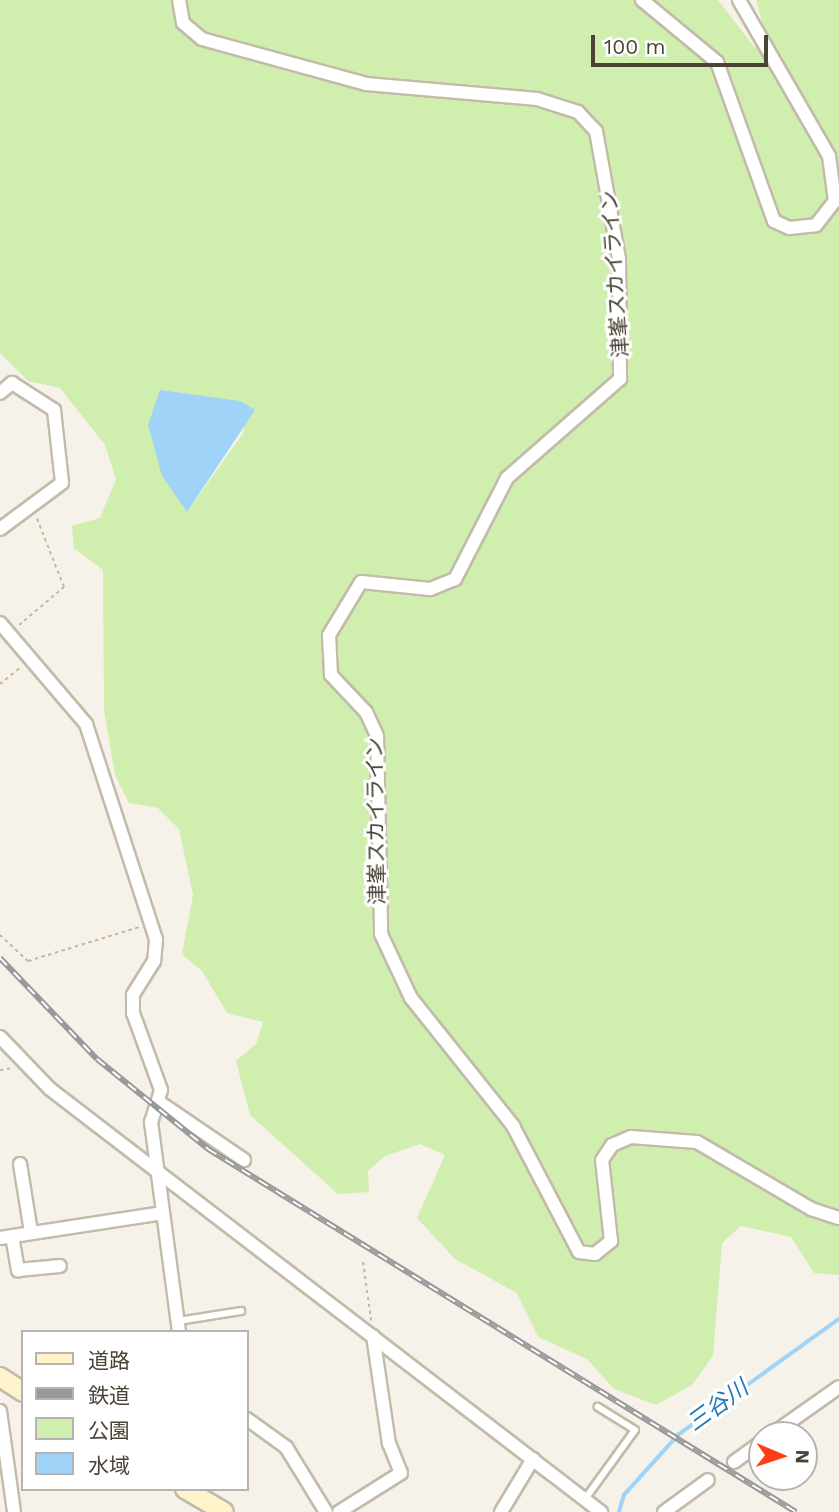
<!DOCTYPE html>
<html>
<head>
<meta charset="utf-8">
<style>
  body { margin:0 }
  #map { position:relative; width:839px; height:1512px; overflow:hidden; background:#f6f2e9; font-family:"Work Sans","Noto Sans JP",sans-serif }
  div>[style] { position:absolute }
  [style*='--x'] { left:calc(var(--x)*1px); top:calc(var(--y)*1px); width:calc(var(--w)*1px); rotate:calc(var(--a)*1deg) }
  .green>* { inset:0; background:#d0eeae }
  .water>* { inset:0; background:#a0d3f8 }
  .stream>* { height:3.5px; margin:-1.75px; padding:0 1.75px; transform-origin:1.75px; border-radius:1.75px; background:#a0d3f8 }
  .path>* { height:2px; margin-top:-1px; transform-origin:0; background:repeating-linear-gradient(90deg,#c6b79a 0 3.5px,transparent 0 7px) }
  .roads { filter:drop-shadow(2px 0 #c3bbaa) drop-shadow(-2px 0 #c3bbaa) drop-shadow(0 2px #c3bbaa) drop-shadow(0 -2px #c3bbaa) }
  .lane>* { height:6px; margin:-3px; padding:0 3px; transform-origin:3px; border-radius:3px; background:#fff }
  .street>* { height:12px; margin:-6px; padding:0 6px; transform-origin:6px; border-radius:6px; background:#fff }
  .secondary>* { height:18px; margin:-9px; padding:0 9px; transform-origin:9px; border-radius:9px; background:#fff3ca }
  .rail>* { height:6px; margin-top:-3px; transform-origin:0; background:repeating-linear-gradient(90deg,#fff 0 10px,#999 0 20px); box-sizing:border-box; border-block:2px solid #999 }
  span { translate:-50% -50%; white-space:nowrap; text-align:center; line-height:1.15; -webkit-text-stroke:6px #fff; paint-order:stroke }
  .street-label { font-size:21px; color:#4b4336 }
  .water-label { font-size:23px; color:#2178bb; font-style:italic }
  .legend { position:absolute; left:21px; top:1330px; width:228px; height:161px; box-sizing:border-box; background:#fff; border:2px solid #b7b4af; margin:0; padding:9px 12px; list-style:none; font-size:21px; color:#4b4336 }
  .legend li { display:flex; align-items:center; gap:14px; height:35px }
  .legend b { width:35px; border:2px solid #b7b4af }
  .north { position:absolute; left:748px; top:1421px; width:70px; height:70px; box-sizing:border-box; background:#fff; border:2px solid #b7b4af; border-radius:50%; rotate:92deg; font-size:19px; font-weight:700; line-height:28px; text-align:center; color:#4b4336 }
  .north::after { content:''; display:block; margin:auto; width:24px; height:32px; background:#ff3e17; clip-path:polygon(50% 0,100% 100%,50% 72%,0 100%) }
  .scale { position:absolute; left:591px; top:35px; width:177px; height:32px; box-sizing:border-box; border:4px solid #4b4336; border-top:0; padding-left:9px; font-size:21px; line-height:24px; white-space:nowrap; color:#4b4336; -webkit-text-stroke:5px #fff; paint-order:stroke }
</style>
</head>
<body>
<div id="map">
  <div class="green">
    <div style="clip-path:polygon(evenodd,0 0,718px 0,755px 48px,764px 30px,756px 0,839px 0,839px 1275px,814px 1273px,791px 1237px,741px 1226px,722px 1243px,713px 1356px,692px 1385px,656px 1405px,614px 1389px,587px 1359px,538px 1337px,517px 1293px,455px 1259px,417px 1218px,445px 1155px,420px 1144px,385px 1156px,368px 1171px,369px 1192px,338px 1194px,250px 1115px,236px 1061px,256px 1044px,263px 1022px,227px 1013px,202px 971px,182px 954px,193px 895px,179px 829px,158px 808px,129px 803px,115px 775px,104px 710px,103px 570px,74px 548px,72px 526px,100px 518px,116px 479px,105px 445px,60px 388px,28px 381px,0 353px,0 0,240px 401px,244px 432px,187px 512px,240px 401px)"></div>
  </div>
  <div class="water">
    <div style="clip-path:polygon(160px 390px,240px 401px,255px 410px,187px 512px,162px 476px,148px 425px)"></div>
  </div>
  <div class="stream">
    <div style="--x:619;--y:1512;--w:18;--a:-74"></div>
    <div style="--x:624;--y:1495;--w:81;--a:-48"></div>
    <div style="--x:678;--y:1435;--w:198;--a:-35.8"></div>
  </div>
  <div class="path">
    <div style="--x:19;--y:625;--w:59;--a:-40.2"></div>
    <div style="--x:64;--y:587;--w:76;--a:-111.5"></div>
    <div style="--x:0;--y:684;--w:27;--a:-39"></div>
    <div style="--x:0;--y:935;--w:38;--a:43"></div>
    <div style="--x:28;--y:961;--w:116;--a:-17"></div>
    <div style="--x:0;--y:1070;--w:13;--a:-9"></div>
    <div style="--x:363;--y:1262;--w:59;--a:82.1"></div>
  </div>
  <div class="roads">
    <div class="lane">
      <div style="--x:178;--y:1321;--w:64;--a:-9"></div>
      <div style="--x:585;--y:1499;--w:85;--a:-54.1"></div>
      <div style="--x:635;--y:1430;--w:44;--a:-148.1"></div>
    </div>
    <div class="street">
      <div style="--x:179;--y:0;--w:23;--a:80"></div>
      <div style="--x:183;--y:23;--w:25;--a:40"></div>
      <div style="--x:202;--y:39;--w:170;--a:15.3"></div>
      <div style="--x:366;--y:84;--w:172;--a:5"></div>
      <div style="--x:537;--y:99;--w:43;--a:17.6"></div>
      <div style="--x:578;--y:112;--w:26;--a:47"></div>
      <div style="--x:596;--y:131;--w:130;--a:79.8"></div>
      <div style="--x:619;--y:259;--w:120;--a:89.5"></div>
      <div style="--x:620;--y:379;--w:150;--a:138.8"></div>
      <div style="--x:507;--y:478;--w:114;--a:117.2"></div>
      <div style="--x:455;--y:579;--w:27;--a:158"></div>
      <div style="--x:430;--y:589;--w:69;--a:-174.2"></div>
      <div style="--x:361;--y:582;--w:62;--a:121.1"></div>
      <div style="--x:329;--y:635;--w:40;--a:87.1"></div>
      <div style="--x:331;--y:675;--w:51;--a:46.6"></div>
      <div style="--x:366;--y:712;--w:26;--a:65"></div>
      <div style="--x:377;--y:736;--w:198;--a:88.8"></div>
      <div style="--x:381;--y:934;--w:71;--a:64.9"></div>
      <div style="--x:411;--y:998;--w:164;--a:51.4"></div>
      <div style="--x:513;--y:1126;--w:142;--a:62.4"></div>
      <div style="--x:579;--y:1252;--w:16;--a:7"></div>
      <div style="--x:595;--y:1254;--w:21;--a:-39"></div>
      <div style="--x:611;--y:1241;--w:81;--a:-96.3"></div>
      <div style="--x:602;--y:1160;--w:18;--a:-56"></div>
      <div style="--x:612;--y:1145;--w:21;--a:-23"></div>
      <div style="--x:631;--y:1137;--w:66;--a:4.3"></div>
      <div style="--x:697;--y:1142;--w:132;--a:30.4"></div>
      <div style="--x:811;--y:1209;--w:29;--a:18"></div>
      <div style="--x:642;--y:0;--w:97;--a:39.6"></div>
      <div style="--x:717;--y:62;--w:169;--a:70.3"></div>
      <div style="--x:774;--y:221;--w:17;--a:25"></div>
      <div style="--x:789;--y:228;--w:27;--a:-6"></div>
      <div style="--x:816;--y:225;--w:31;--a:-52"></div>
      <div style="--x:835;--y:201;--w:45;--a:-97.6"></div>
      <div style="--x:829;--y:156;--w:180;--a:-120"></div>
      <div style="--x:0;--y:393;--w:16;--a:-40"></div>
      <div style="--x:12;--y:383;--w:50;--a:32.7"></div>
      <div style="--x:54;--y:410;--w:73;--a:83.7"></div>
      <div style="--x:62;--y:483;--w:77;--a:143.4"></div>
      <div style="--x:0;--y:623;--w:133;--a:49.6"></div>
      <div style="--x:86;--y:724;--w:227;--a:72"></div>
      <div style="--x:156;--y:940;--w:21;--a:95"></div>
      <div style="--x:154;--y:961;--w:40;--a:122"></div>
      <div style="--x:133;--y:995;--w:18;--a:90"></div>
      <div style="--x:133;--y:1013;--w:82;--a:70"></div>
      <div style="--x:161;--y:1090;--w:34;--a:107"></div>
      <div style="--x:151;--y:1122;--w:212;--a:82.4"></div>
      <div style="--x:0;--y:1037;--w:72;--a:46.1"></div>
      <div style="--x:50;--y:1089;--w:695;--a:37.51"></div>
      <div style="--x:159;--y:1102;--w:103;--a:34.3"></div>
      <div style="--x:20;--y:1164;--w:69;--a:80.8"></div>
      <div style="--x:12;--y:1236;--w:35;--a:80"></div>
      <div style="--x:18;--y:1270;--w:42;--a:-5.4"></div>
      <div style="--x:0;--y:1238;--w:165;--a:-8.7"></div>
      <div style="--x:0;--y:1411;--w:102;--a:82.1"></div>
      <div style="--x:247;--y:1419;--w:48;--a:35.7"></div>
      <div style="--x:286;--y:1447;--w:76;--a:58.4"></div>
      <div style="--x:771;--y:1435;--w:83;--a:-35.2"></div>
      <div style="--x:734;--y:1462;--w:34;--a:-36"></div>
      <div style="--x:339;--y:1512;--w:73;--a:-32.2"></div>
      <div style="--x:401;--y:1473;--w:31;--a:-112"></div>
      <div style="--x:389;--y:1444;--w:109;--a:-98.4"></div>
      <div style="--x:501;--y:1512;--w:62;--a:-58.9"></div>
      <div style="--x:664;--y:1512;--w:54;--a:-36"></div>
    </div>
    <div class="secondary">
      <div style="--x:0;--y:1377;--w:27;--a:33"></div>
      <div style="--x:185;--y:1489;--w:45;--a:30.5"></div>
    </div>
  </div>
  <div class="rail">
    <div style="--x:0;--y:958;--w:140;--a:46.2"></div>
    <div style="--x:97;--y:1059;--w:143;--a:39"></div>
    <div style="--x:208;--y:1149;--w:691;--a:31.69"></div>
  </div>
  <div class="street-label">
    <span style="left:615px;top:274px;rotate:-94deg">津峯スカイライン</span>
    <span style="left:376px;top:821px;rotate:-91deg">津峯スカイライン</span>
  </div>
  <div class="water-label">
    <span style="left:718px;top:1406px;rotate:-36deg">三谷川</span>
  </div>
  <ul class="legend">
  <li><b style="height:9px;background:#fff3ca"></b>道路</li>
  <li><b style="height:9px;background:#999"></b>鉄道</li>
  <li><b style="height:19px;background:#d0eeae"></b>公園</li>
  <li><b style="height:19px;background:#a0d3f8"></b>水域</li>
  </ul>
  <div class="north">N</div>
  <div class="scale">100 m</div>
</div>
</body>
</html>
